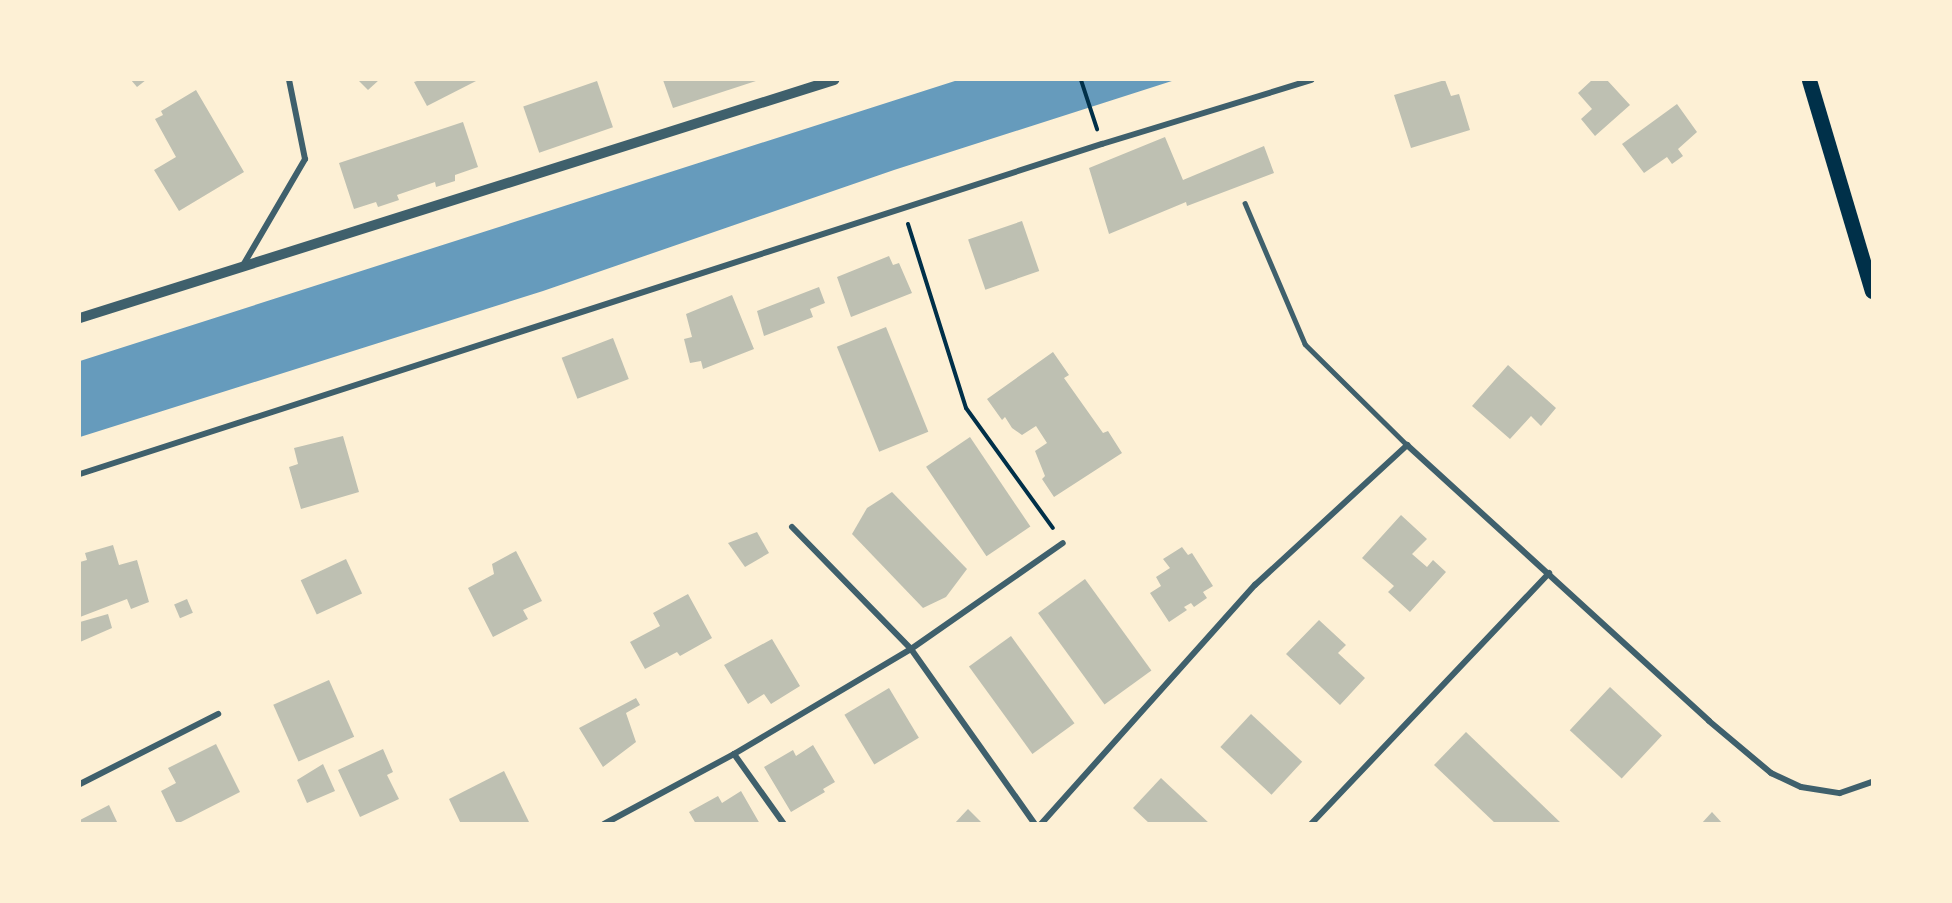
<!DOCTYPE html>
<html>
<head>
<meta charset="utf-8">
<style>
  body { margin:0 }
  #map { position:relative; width:1952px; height:903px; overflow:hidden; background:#fdf0d5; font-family:Commissioner,sans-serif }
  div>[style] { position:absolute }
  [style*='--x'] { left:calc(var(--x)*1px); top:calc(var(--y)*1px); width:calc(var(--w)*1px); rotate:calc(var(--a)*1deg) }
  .water>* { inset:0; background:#669bbc }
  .building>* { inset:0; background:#bec0b2; transform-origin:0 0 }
  .path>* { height:4px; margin:-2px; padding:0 2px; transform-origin:2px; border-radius:2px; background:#003049 }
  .service>* { height:4.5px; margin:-2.25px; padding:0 2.25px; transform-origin:2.25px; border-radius:2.25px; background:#3f606c }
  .minor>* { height:6px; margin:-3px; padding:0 3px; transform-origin:3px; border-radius:3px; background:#3f606c }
  .tertiary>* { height:10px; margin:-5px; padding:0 5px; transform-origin:5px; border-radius:5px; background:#3f606c }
  .primary>* { height:15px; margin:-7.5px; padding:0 7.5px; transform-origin:7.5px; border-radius:7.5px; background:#003049 }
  span { translate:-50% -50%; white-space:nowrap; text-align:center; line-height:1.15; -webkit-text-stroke:4.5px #fdf0d5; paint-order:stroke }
  .frame { position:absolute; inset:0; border:81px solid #fdf0d5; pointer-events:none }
</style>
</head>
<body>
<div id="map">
  <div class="water">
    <div style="clip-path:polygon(958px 80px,1175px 80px,894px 170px,543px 291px,80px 437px,80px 361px)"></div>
  </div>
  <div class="building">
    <div style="clip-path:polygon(131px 80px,146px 80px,137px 87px)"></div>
    <div style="clip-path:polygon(358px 80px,379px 80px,368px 90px)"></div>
    <div style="clip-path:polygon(420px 80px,478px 80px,427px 106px,414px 82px)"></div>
    <div style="clip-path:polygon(663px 80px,759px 80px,673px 108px)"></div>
    <div style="clip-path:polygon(1445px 80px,1451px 96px,1459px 94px,1470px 130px,1411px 148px,1394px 95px)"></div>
    <div style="clip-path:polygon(1592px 80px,1607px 80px,1630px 105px,1595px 136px,1581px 119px,1592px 109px,1578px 93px)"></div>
    <div style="left:597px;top:81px;width:49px;height:78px;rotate:71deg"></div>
    <div style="clip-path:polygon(196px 90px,244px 172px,179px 211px,154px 170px,176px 157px,155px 119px,163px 115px,161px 111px)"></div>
    <div style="clip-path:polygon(1677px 104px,1697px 132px,1678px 149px,1683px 156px,1672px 164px,1667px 157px,1644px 173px,1622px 144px)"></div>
    <div style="clip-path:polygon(463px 122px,478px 167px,455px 175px,455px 181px,436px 187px,435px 182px,397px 195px,399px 200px,378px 207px,376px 202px,354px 209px,339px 163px)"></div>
    <div style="clip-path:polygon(1165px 137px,1183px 180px,1264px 146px,1274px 173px,1187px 206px,1186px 202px,1109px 234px,1089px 168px)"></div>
    <div style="left:1022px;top:221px;width:53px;height:57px;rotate:71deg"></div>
    <div style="clip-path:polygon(889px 256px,893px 265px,899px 263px,912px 293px,851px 317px,837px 277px)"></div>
    <div style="clip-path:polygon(819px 287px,825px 303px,810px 309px,813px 317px,764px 336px,757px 311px)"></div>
    <div style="clip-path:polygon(732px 295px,754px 349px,703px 369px,701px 361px,690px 363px,684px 339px,692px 337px,686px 314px)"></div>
    <div style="left:886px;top:327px;width:113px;height:53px;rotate:68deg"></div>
    <div style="left:613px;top:338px;width:44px;height:55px;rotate:69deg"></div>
    <div style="clip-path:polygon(1053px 352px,1069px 375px,1064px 378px,1103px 433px,1108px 431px,1122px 453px,1054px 497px,1042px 479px,1045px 476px,1035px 451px,1047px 443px,1036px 426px,1022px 435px,1012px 428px,1005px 417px,1002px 420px,987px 399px)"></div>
    <div style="clip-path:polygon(1508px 365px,1556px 408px,1541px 426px,1531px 416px,1510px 439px,1472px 406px)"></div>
    <div style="clip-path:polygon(343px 436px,359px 492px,301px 509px,289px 467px,298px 464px,294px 448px)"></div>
    <div style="left:970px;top:437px;width:108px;height:53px;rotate:56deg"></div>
    <div style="clip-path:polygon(892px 492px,967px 569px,946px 597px,923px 608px,852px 534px,867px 508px)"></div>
    <div style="clip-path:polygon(1401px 515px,1427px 539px,1412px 554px,1427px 567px,1433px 560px,1446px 572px,1410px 612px,1388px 592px,1394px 586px,1362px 558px)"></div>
    <div style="clip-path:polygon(757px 532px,769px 553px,745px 567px,728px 543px)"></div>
    <div style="clip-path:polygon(113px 545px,119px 565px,137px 560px,149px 602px,131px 609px,127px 599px,80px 617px,80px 562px,87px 560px,85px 553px)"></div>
    <div style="clip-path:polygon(1182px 547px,1188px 555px,1192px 553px,1213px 586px,1203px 592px,1207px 598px,1194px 607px,1191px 603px,1184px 607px,1187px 610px,1169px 622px,1150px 593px,1161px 586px,1156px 577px,1170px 568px,1163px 559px)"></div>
    <div style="clip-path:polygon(516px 551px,542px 601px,523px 610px,528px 619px,493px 637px,468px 588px,494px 574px,492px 564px)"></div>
    <div style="left:346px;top:559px;width:38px;height:50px;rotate:65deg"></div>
    <div style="left:1085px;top:579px;width:113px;height:58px;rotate:54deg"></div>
    <div style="clip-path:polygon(688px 594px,712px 638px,680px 656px,677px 652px,645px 669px,630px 642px,660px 626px,653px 613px)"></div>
    <div style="left:187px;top:599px;width:15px;height:14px;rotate:67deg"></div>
    <div style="clip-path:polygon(108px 614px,112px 628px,80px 642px,80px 622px)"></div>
    <div style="clip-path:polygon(1319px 620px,1346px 645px,1338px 653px,1365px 678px,1340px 705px,1286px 654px)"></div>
    <div style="left:1011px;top:636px;width:108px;height:52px;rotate:54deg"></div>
    <div style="clip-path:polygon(772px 639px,800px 686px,771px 704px,764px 694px,748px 704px,724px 665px)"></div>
    <div style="left:329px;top:680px;width:62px;height:61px;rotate:66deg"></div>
    <div style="left:1610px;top:687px;width:71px;height:59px;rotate:43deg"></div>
    <div style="left:889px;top:688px;width:58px;height:52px;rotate:59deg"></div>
    <div style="clip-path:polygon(636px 698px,640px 705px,626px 713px,636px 742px,603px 767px,579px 728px)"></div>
    <div style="left:1251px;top:714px;width:70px;height:45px;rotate:43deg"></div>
    <div style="clip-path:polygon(1466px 732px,1562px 824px,1496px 824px,1434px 765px)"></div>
    <div style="clip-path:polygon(216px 744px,240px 792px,177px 824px,161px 791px,176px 783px,168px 768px)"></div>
    <div style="clip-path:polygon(813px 745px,835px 782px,823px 789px,825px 792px,791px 812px,764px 767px,793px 750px,796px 756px)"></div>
    <div style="clip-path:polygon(383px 749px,393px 772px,387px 775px,399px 799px,360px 817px,338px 770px)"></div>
    <div style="clip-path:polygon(323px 764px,335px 791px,307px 803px,297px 780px)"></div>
    <div style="clip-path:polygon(504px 771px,530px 824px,461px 824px,449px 799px)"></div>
    <div style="clip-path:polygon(1161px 778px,1210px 824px,1150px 824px,1133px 808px)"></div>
    <div style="clip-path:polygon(741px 791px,760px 824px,696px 824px,689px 812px,718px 796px,722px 803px)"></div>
    <div style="clip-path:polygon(109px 805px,118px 824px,80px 824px,80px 820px)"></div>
    <div style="clip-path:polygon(968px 809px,983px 824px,954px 824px)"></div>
    <div style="clip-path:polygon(1712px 812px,1723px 824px,1701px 824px)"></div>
  </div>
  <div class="path">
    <div style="--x:1081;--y:80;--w:52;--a:71.9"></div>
    <div style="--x:908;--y:224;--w:193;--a:72.5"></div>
    <div style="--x:966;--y:408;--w:148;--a:54.1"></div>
  </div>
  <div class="service">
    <div style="--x:1245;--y:203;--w:153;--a:66.9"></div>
    <div style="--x:1305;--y:344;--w:144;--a:44.7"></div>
  </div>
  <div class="minor">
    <div style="--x:242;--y:267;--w:125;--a:-59.7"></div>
    <div style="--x:305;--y:159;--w:81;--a:-101.4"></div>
    <div style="--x:80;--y:474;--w:1074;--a:-17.9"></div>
    <div style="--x:1102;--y:144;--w:219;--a:-17"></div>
    <div style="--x:792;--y:527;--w:170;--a:45.7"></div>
    <div style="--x:911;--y:649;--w:214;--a:54.7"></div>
    <div style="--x:734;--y:754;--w:86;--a:54.5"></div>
    <div style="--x:80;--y:784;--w:155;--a:-26.9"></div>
    <div style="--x:604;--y:824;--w:148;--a:-28.3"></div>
    <div style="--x:734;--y:754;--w:206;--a:-30.7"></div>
    <div style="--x:911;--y:649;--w:185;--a:-34.9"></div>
    <div style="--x:1041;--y:824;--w:321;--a:-48.2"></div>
    <div style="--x:1255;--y:585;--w:207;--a:-42.6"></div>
    <div style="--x:1407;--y:445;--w:409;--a:42.4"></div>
    <div style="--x:1709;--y:721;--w:81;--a:40"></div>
    <div style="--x:1771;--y:773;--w:33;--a:25"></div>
    <div style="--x:1801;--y:787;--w:39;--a:9"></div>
    <div style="--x:1840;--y:793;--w:34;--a:-19"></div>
    <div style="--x:1311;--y:824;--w:346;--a:-46.5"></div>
  </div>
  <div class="tertiary">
    <div style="--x:80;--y:318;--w:791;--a:-17.52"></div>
  </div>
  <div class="primary">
    <div style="--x:1809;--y:80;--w:220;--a:73.4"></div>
  </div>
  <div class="frame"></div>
</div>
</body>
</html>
